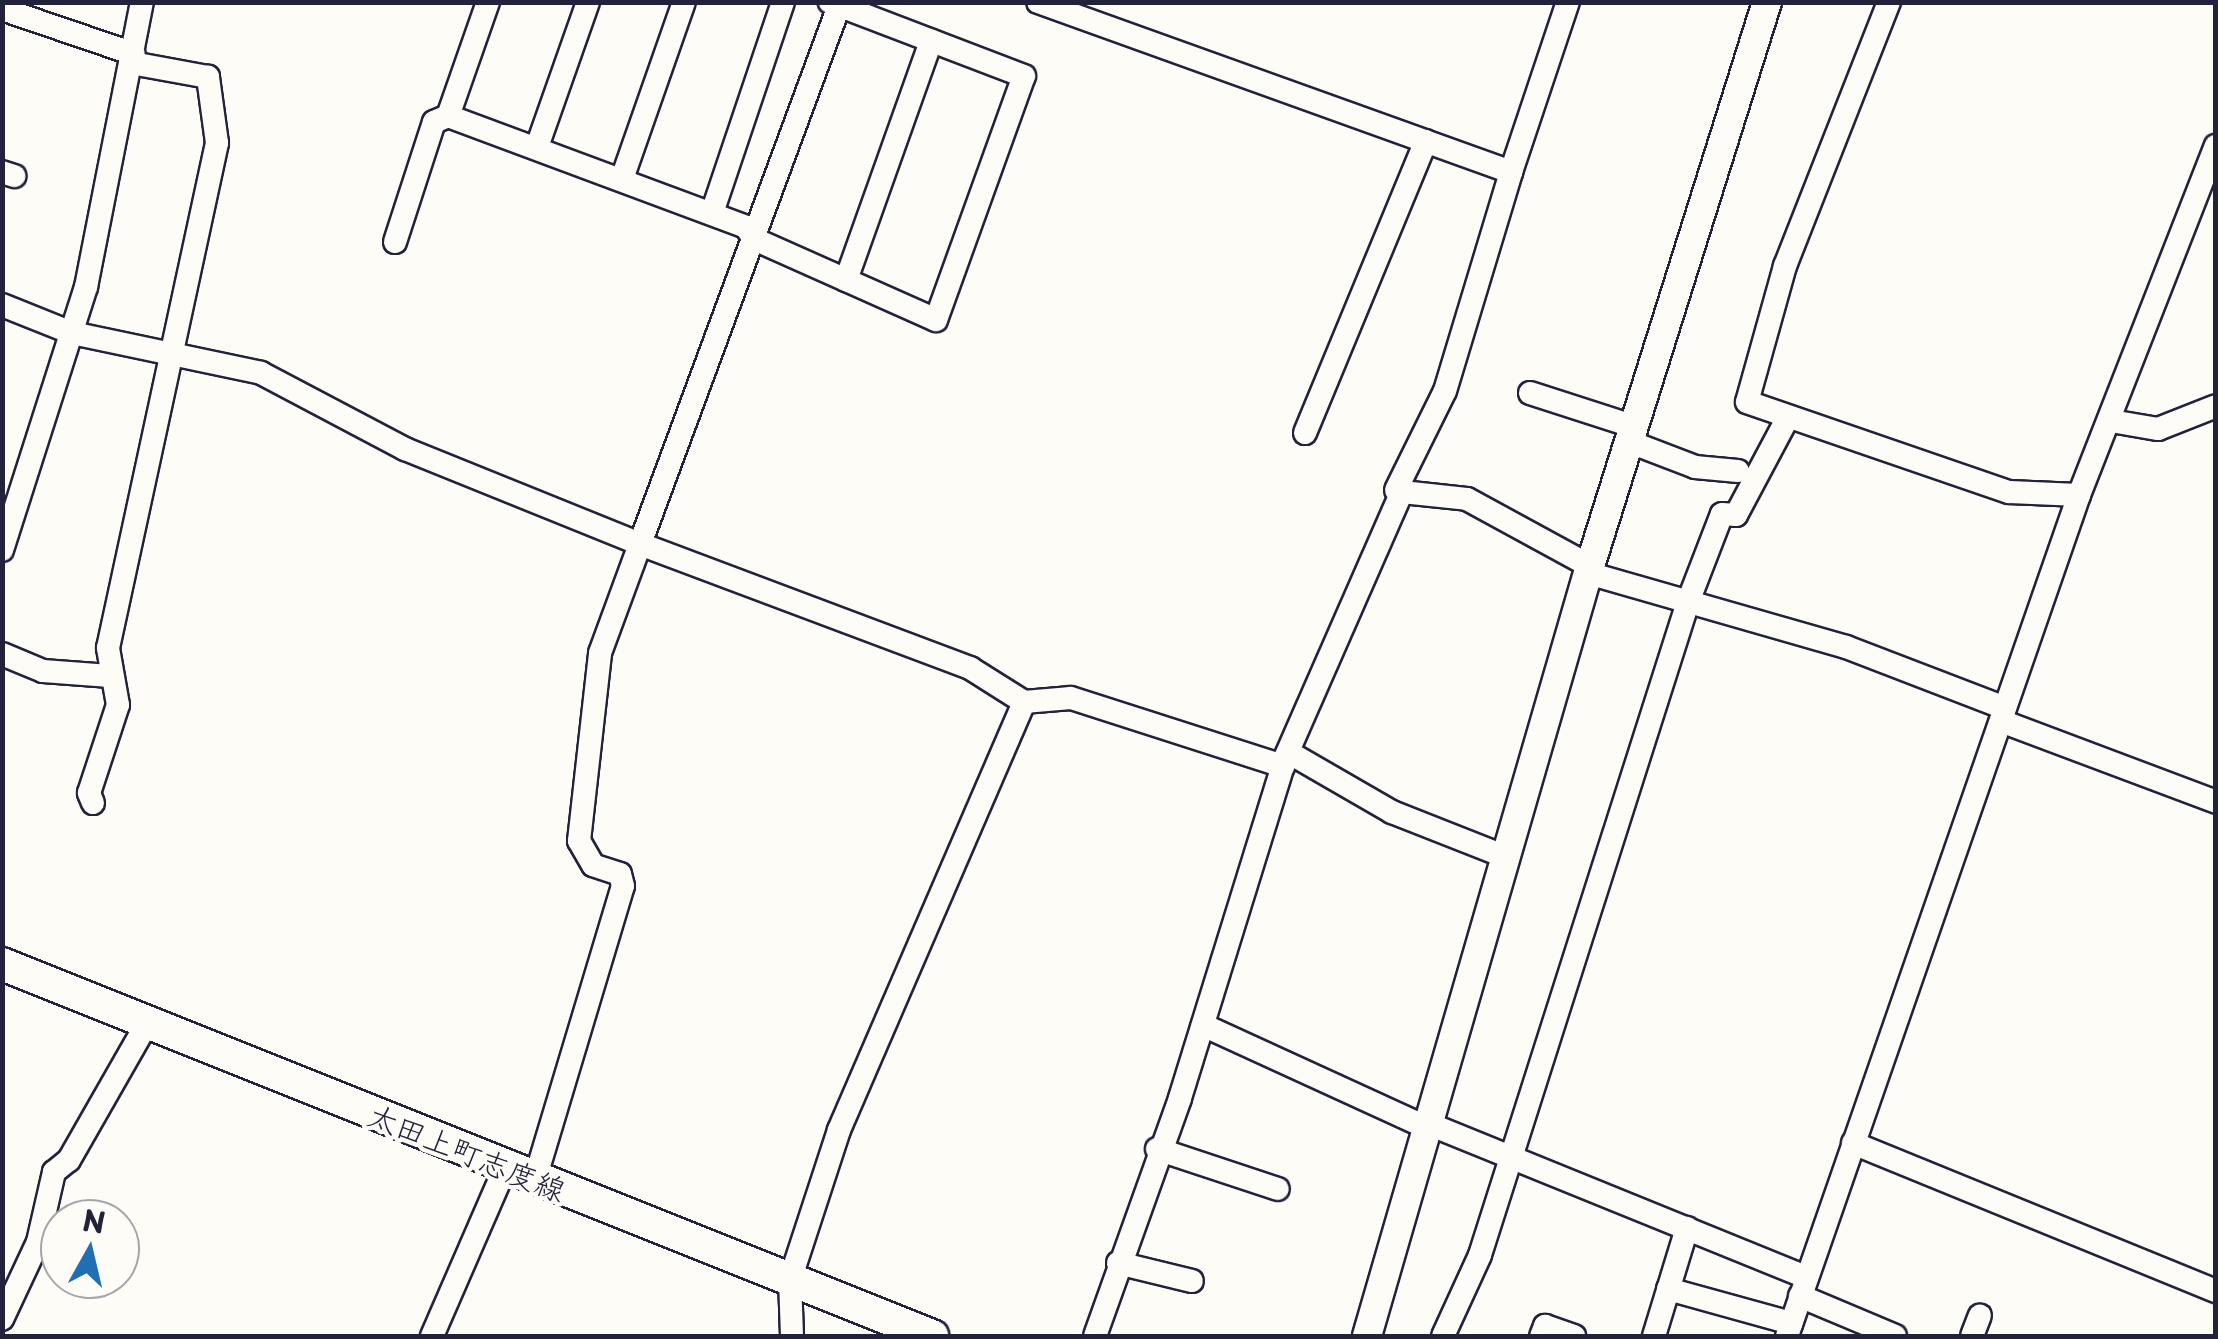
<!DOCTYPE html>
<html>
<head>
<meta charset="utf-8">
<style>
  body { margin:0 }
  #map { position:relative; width:2218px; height:1339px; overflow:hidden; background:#fdfcf7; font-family:"Playpen Sans","Klee One",sans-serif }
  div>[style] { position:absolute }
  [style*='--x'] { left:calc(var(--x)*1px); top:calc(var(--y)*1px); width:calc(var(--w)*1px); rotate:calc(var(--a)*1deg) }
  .roads { filter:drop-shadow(2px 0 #22223b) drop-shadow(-2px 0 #22223b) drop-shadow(0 2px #22223b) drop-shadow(0 -2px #22223b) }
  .minor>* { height:22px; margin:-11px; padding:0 11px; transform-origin:11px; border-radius:11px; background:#fdfcf7 }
  .tertiary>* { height:28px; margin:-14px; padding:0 14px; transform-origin:14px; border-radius:14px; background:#fdfcf7 }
  .secondary>* { height:32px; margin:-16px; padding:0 16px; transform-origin:16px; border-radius:16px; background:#fdfcf7 }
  span { translate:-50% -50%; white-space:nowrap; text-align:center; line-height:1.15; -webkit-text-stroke:9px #fdfcf7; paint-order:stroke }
  .street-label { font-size:30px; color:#22223b }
  .frame { position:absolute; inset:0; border:5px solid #22223b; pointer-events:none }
  .north { position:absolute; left:40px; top:1199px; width:100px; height:100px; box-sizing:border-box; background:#fdfcf7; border:2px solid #a5a5ac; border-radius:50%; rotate:8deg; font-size:28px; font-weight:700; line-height:40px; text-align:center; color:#22223b }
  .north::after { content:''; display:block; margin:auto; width:35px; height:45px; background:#1f6fb2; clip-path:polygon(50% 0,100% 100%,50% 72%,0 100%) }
</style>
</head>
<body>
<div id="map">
  <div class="roads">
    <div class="minor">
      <div style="--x:488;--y:2;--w:121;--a:109.3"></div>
      <div style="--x:448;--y:116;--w:318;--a:20.4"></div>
      <div style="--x:746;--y:227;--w:14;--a:56"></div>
      <div style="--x:754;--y:239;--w:199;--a:24"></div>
      <div style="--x:936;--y:320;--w:259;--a:-70.2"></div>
      <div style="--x:1024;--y:76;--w:208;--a:-159.1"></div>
      <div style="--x:1038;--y:2;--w:503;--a:19.77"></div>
      <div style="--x:1511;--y:172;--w:179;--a:-71.5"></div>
      <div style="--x:1889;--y:2;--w:284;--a:111.5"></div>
      <div style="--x:1785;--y:266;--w:141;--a:105.6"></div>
      <div style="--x:1747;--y:402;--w:277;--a:19"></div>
      <div style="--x:2009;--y:492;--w:70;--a:2.5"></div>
      <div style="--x:2;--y:9;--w:139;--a:18.8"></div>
      <div style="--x:538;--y:144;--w:151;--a:-70.6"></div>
      <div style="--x:2;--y:172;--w:13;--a:18"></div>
      <div style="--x:623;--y:176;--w:184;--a:-70.7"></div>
      <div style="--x:712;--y:213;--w:223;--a:-71.4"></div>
      <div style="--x:395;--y:242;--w:126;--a:-72"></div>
      <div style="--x:434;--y:122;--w:15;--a:-23"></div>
      <div style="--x:846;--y:280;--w:254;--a:-70.4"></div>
      <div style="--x:2;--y:305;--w:75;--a:21.8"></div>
      <div style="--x:72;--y:333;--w:193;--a:11.9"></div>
      <div style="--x:261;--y:373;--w:163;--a:27.8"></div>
      <div style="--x:405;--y:449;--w:253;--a:22"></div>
      <div style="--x:640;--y:544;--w:574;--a:-69.7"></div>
      <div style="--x:1530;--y:393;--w:110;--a:17.9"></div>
      <div style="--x:2111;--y:421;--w:48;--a:9.7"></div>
      <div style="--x:2158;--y:429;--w:62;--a:-21.6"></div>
      <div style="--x:1305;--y:433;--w:316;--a:-67.5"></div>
      <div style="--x:1630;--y:442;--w:70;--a:21"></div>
      <div style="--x:1695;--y:467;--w:43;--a:5.3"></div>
      <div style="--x:1396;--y:490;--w:110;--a:-63.7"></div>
      <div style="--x:1445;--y:391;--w:229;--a:-73.2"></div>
      <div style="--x:2;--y:550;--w:276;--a:-72.3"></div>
      <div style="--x:86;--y:287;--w:290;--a:-78.9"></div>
      <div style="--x:1588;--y:573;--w:268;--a:16"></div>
      <div style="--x:1846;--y:647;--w:170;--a:21"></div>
      <div style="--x:2;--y:654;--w:44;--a:22.5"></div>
      <div style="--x:43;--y:671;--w:67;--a:4.3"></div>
      <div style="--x:2001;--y:721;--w:230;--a:20.6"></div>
      <div style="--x:1288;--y:752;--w:120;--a:30"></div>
      <div style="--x:1392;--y:812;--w:123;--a:21.5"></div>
      <div style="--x:93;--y:803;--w:11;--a:-112"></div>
      <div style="--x:89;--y:793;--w:93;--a:-71.8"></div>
      <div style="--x:118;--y:705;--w:58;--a:-100"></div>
      <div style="--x:108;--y:648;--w:517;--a:-77.82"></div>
      <div style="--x:217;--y:143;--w:67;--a:-97.8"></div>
      <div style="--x:208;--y:77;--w:77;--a:-169.6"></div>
      <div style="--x:1203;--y:1025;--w:247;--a:24.6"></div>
      <div style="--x:1429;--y:1124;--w:407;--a:22.1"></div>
      <div style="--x:1853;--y:1143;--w:392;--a:22.2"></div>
      <div style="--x:1157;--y:1149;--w:127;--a:18.3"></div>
      <div style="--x:535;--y:1179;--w:306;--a:-73.3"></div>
      <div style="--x:623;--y:886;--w:12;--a:-104"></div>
      <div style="--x:620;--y:874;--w:28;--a:-162"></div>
      <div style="--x:593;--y:865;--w:28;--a:-120"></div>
      <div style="--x:579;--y:841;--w:189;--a:-83.6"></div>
      <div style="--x:600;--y:653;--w:116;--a:-69.8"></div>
      <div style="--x:640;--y:544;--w:353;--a:20.6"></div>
      <div style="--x:970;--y:668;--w:64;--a:32.2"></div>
      <div style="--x:1024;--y:702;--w:47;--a:-4.9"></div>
      <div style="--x:1071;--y:698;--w:223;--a:17.8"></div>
      <div style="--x:1118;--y:1263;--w:76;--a:13.7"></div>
      <div style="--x:1668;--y:1289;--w:128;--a:15.5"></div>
      <div style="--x:1800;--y:1296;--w:103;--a:22.8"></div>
      <div style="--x:2;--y:1319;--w:85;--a:-64.9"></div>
      <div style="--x:38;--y:1242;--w:72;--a:-77.1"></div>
      <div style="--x:54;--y:1172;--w:19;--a:-39"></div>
      <div style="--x:69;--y:1160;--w:158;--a:-60.3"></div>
      <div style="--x:432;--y:1336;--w:183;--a:-66.5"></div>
      <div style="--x:792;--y:1336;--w:56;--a:-92"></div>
      <div style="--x:790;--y:1280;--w:158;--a:-71.9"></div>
      <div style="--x:839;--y:1130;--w:466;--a:-66.6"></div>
      <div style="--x:1095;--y:1336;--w:253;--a:-70.3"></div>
      <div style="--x:1180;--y:1098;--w:356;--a:-72.8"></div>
      <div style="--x:1285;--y:758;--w:291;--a:-66.3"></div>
      <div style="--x:1402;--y:492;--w:65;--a:6.1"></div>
      <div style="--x:1467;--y:499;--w:140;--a:28.6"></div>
      <div style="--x:1443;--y:1336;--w:89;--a:-65.4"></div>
      <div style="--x:1480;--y:1255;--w:685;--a:-72.33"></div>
      <div style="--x:1688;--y:602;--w:94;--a:-68.9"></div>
      <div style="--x:1722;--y:514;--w:14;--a:4"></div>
      <div style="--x:1736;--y:515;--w:109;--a:-62"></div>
      <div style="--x:1541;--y:1336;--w:11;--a:-68"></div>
      <div style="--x:1545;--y:1326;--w:31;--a:19"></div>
      <div style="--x:1654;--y:1336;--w:113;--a:-73"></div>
      <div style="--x:1787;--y:1336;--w:890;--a:-70.85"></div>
      <div style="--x:2079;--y:495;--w:375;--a:-68.6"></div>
      <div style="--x:1972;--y:1336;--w:22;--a:-69"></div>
    </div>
    <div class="tertiary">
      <div style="--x:1367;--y:1336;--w:802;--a:-73.85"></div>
      <div style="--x:1590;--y:566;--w:591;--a:-72.58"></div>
    </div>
    <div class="secondary">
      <div style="--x:2;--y:964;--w:1002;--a:21.8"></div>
    </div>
  </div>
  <div class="street-label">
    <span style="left:467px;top:1152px;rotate:22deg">太田上町志度線</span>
  </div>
  <div class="frame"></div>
  <div class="north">N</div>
</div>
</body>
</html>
